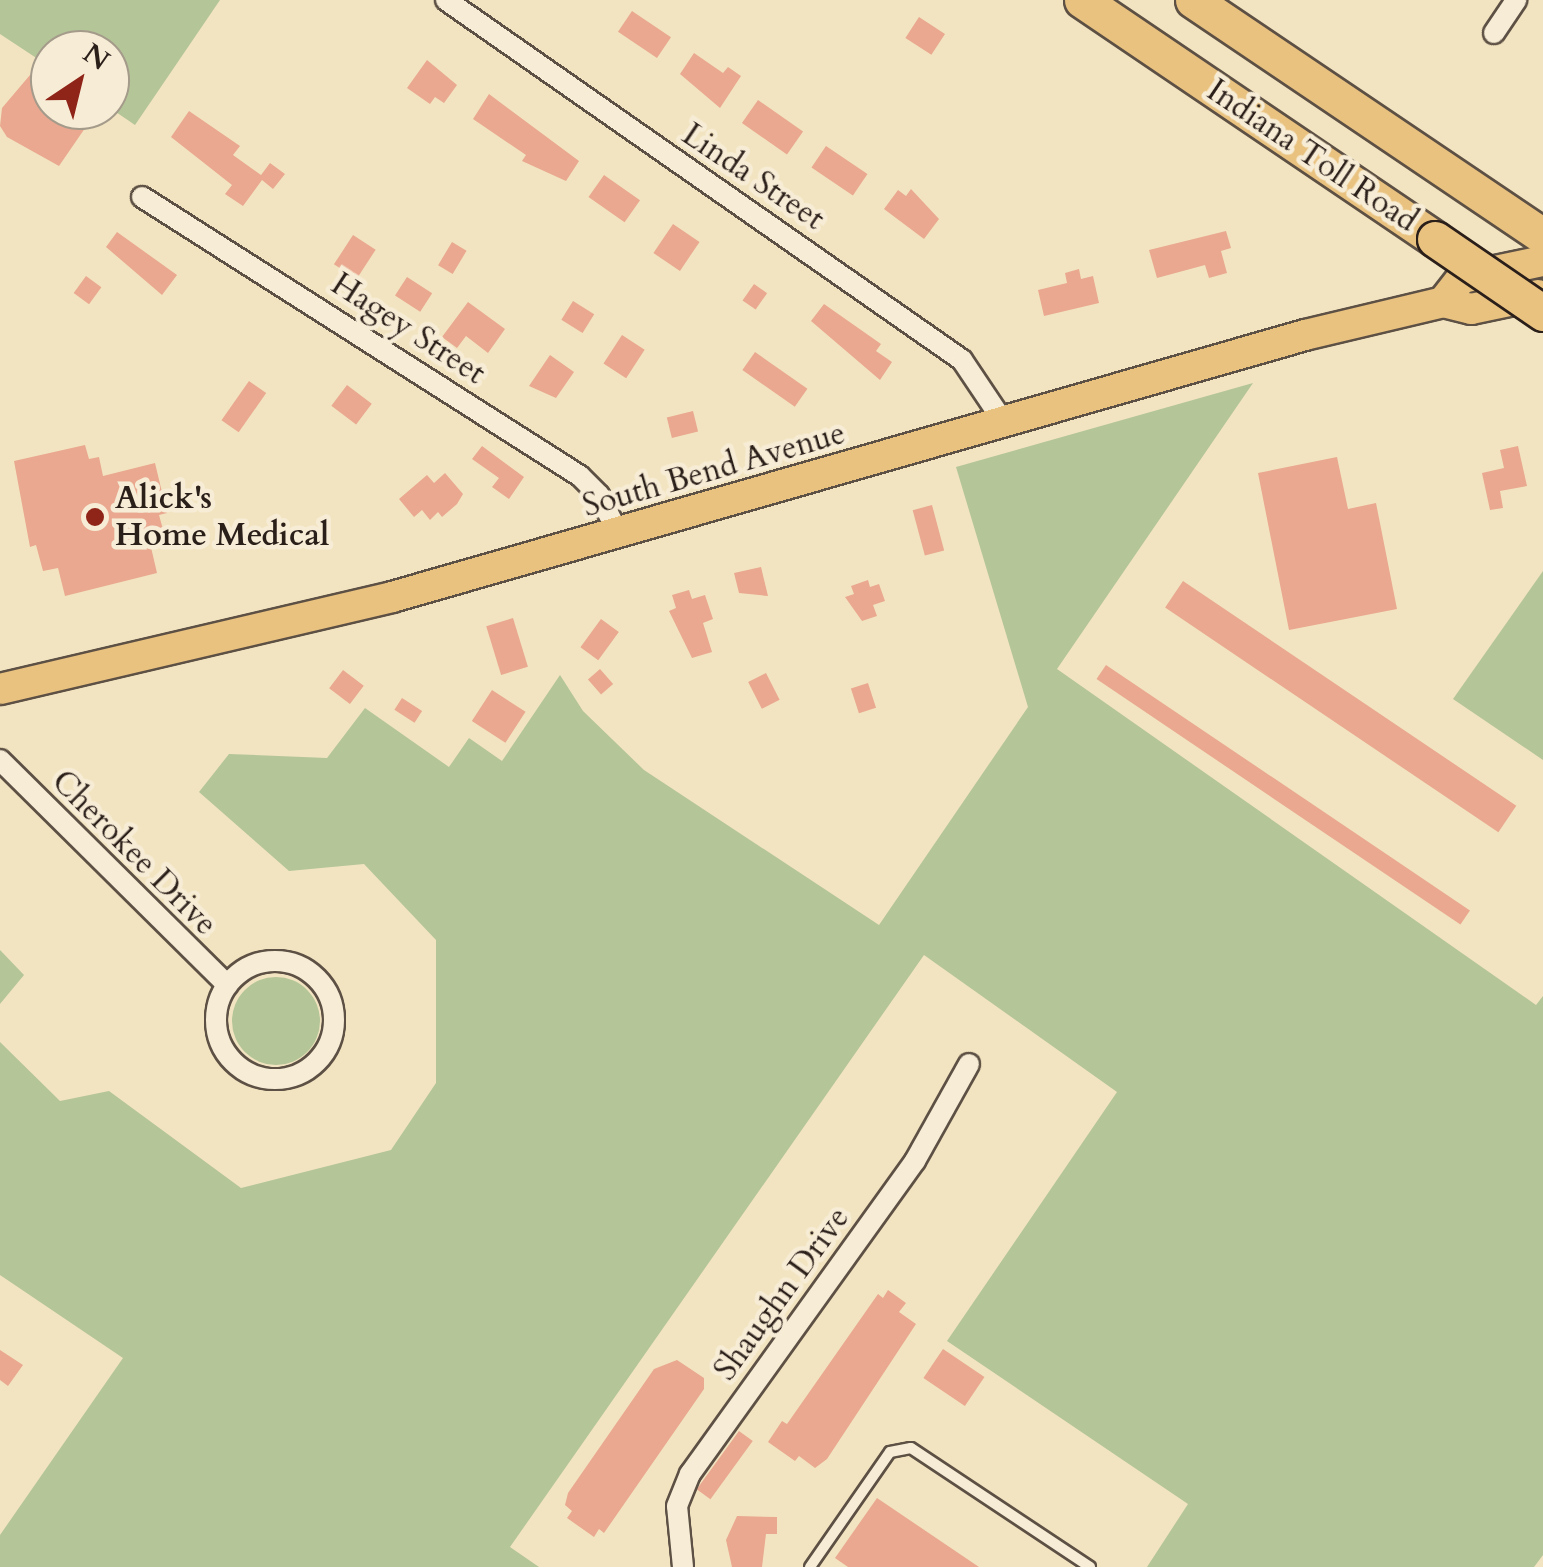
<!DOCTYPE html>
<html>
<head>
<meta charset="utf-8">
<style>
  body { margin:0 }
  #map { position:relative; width:1543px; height:1567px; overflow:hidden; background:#f2e4c0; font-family:Cardo,serif }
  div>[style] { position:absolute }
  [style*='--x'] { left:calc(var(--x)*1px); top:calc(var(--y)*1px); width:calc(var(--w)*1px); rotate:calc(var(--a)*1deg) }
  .green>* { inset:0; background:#b4c597 }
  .round { border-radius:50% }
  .building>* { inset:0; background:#e9a88f; transform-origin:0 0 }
  .roads { filter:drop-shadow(2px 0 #5d5044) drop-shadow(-2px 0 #5d5044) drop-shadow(0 2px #5d5044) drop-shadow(0 -2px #5d5044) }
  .lane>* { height:10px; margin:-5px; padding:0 5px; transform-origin:5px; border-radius:5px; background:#f7edd6 }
  .street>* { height:20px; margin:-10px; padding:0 10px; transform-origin:10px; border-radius:10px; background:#f7edd6 }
  .street>.ring { margin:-10px; padding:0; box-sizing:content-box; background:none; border:20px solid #f7edd6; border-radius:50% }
  .primary>* { height:30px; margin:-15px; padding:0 15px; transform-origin:15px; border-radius:15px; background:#e9c280 }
  .highway>* { height:35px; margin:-17.5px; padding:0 17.5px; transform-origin:17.5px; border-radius:17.5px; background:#e9c280 }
  .bridges { filter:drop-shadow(2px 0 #2b1f1a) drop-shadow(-2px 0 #2b1f1a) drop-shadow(0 2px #2b1f1a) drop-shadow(0 -2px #2b1f1a) }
  .highway-bridge>* { height:35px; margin:-17.5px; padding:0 17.5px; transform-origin:17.5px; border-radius:17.5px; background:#e9c280 }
  .dots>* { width:28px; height:28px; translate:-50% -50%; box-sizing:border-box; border:5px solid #f7edd6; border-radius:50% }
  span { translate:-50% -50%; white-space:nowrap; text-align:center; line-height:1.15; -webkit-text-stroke:9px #f7edd6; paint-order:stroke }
  .street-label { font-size:32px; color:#2b1f1a }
  .poi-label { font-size:32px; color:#2b1f1a; font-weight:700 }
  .left { translate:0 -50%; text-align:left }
  .north { position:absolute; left:30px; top:30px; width:100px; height:100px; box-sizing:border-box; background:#f7edd6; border:2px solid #a59b8b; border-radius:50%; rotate:35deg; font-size:28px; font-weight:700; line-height:40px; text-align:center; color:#2b1f1a }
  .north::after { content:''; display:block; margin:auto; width:35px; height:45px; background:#8f2418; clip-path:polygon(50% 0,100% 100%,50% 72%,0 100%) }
</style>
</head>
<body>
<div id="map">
  <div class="green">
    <div style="clip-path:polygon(0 0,220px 0,135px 125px,110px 108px,110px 50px,50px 50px,50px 67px,0 34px)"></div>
    <div style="clip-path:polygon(1253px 383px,1057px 669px,1536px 1005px,1543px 996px,1543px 1555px,1534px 1567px,1147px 1567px,1188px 1504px,947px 1341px,1117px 1092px,924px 955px,510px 1547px,539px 1567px,0 1567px,0 1535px,123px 1358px,0 1275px,0 1042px,60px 1101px,109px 1091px,241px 1188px,391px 1150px,436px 1083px,436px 940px,364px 864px,289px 871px,199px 792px,229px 754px,327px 758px,365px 708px,449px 767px,469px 738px,502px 761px,560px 675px,583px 711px,644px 770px,879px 925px,1028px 707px,956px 467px)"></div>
    <div style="clip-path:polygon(1543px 571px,1543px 760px,1453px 699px)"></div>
    <div style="clip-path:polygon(0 950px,24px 975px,0 1004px)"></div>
    <div class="round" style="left:232px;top:977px;width:88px;height:88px"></div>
  </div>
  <div class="building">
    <div style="left:632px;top:11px;width:47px;height:25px;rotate:34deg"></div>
    <div style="left:919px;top:17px;width:31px;height:25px;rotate:33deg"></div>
    <div style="clip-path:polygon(694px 53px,723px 73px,728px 67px,741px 76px,720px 108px,680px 74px)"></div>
    <div style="clip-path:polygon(427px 60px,457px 85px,444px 103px,435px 97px,430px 104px,407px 88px)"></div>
    <div style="clip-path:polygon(30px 75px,50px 89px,50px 110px,81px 110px,92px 118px,59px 166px,7px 137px,0 126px,2px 108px)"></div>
    <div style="clip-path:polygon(489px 94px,579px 161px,566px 181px,522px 161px,526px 155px,473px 119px)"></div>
    <div style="left:758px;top:100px;width:55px;height:28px;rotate:35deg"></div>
    <div style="clip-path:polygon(189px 111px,240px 146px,233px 155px,261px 175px,270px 163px,285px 174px,273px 189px,262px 180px,243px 206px,225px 194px,232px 185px,171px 137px)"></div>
    <div style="left:826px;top:146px;width:50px;height:26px;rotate:34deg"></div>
    <div style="left:604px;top:175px;width:44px;height:27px;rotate:35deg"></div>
    <div style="clip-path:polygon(911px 189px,939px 219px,924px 239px,884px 209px,898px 190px,906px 196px)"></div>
    <div style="left:673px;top:224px;width:32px;height:35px;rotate:34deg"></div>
    <div style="clip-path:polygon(1226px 231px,1231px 248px,1221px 251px,1227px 273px,1209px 278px,1205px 265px,1157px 278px,1149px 250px)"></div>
    <div style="clip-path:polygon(117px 232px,177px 275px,162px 295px,106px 247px)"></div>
    <div style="left:353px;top:235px;width:27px;height:35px;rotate:33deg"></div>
    <div style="left:452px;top:242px;width:17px;height:27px;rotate:31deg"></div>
    <div style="clip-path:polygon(1079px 269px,1081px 279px,1093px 276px,1099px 303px,1044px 316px,1038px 290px,1067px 283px,1065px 273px)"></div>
    <div style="left:86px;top:276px;width:19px;height:21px;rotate:36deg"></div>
    <div style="left:407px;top:277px;width:30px;height:22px;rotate:33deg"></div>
    <div style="left:754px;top:284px;width:16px;height:20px;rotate:35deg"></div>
    <div style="left:573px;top:301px;width:25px;height:22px;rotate:32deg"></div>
    <div style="clip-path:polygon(468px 302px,505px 329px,488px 353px,466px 336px,457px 348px,442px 337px)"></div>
    <div style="clip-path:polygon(824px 304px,881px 344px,876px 351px,892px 362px,880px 380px,811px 321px)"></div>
    <div style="left:622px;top:335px;width:27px;height:34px;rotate:33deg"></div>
    <div style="left:755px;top:352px;width:64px;height:22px;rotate:35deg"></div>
    <div style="clip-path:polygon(550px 355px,574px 372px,556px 398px,529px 386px)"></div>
    <div style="left:249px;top:381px;width:21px;height:48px;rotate:35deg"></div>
    <div style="left:347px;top:385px;width:31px;height:26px;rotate:37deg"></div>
    <div style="left:693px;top:411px;width:21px;height:27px;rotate:76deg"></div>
    <div style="clip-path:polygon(85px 445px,89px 459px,99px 457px,103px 476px,155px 463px,167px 513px,159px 515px,166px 540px,150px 543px,157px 573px,65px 596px,58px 568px,43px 571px,36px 545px,30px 547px,14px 461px)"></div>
    <div style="clip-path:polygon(482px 446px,524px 477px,509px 499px,492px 487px,499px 478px,472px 459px)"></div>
    <div style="clip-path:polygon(1518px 446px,1527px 486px,1500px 491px,1503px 508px,1490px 510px,1482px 473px,1504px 468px,1500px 450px)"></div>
    <div style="clip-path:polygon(1337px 457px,1348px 509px,1376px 503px,1397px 609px,1289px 630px,1258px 473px)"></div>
    <div style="clip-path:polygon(445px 473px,463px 494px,457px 504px,442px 517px,438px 512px,430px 520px,422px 510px,414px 517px,399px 499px,427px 475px,434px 483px)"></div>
    <div style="left:932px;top:505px;width:47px;height:20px;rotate:75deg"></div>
    <div style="clip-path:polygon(761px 567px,768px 596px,739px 593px,734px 573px)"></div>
    <div style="clip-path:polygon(868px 580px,870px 587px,879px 584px,885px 601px,873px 605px,877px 616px,862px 621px,845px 597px,854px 594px,851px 586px)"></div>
    <div style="left:1183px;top:581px;width:402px;height:32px;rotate:34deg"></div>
    <div style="clip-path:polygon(689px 590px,692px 599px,705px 595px,713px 619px,703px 623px,712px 652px,692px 658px,669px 611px,676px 608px,672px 595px)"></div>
    <div style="left:513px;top:618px;width:51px;height:28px;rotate:73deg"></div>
    <div style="left:601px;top:619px;width:22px;height:35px;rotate:36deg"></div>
    <div style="left:1106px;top:665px;width:439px;height:17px;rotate:34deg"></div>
    <div style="left:600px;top:669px;width:20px;height:16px;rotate:49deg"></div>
    <div style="left:343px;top:670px;width:26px;height:23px;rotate:37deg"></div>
    <div style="left:766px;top:673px;width:30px;height:20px;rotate:63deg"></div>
    <div style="left:868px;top:683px;width:26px;height:18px;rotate:72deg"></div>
    <div style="left:492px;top:690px;width:40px;height:37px;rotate:33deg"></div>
    <div style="left:402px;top:698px;width:24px;height:14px;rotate:33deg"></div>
    <div style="clip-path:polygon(888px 1290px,906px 1303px,899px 1312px,916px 1324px,827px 1459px,815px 1468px,799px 1456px,795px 1461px,768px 1442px,782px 1421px,787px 1424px,878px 1294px,883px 1298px)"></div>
    <div style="left:943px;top:1349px;width:50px;height:35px;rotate:34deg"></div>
    <div style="clip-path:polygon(0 1350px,23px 1365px,8px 1386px,0 1380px)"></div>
    <div style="clip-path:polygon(677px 1360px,704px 1378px,704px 1389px,604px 1533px,599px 1529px,594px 1537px,567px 1518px,572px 1511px,565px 1505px,568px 1493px,654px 1369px)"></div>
    <div style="left:739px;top:1431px;width:17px;height:72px;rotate:36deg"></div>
    <div style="clip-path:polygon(877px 1498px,979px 1567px,848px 1567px,835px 1558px)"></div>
    <div style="clip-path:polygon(737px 1516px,777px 1517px,777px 1534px,766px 1534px,762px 1567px,732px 1567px,726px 1540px)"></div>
  </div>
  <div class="roads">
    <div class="lane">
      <div style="--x:810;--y:1567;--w:140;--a:-55.2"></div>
      <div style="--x:890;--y:1452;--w:21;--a:-11"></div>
      <div style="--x:911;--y:1448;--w:215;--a:33.6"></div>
    </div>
    <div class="street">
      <div style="--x:446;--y:0;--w:629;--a:34.9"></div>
      <div style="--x:962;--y:360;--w:77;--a:56.1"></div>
      <div style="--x:1494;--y:33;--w:40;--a:-56"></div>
      <div style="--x:142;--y:197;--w:519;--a:32.5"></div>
      <div style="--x:580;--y:476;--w:27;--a:45"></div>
      <div style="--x:599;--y:495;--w:42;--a:63.4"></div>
      <div style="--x:0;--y:760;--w:320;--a:44.7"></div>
      <div class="ring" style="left:216px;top:961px;width:98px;height:98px"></div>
      <div style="--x:683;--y:1567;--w:61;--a:-95.6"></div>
      <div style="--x:677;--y:1506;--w:35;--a:-68"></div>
      <div style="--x:690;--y:1474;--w:385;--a:-54.3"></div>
      <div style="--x:915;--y:1161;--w:111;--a:-60.9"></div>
    </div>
    <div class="primary">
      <div style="--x:1443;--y:302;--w:31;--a:-52"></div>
      <div style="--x:1462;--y:278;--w:83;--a:-11.9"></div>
      <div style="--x:0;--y:689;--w:403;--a:-13.2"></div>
      <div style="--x:392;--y:597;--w:950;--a:-16.01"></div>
      <div style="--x:1305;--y:335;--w:142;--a:-13.4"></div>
      <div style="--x:1443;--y:302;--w:29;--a:14"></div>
      <div style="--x:1471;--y:309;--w:68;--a:-11.8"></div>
    </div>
    <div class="highway">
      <div style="--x:1082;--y:0;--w:426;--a:34.1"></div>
      <div style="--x:1193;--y:0;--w:422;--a:34"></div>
    </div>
  </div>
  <div class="bridges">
    <div class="highway-bridge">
      <div style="--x:1435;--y:239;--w:131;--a:34.4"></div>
    </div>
  </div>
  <div class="dots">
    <div style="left:95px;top:517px;background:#8f2418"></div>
  </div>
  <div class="street-label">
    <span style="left:1312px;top:156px;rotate:34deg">Indiana Toll Road</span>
    <span style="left:753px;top:177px;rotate:34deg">Linda Street</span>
    <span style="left:408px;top:329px;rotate:33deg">Hagey Street</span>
    <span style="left:714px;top:470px;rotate:-16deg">South Bend Avenue</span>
    <span style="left:134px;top:853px;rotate:45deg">Cherokee Drive</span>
    <span style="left:782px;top:1294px;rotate:-54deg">Shaughn Drive</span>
  </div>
  <div class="poi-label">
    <span class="left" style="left:115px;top:517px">Alick's<br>Home Medical</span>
  </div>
  <div class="north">N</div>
</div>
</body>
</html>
